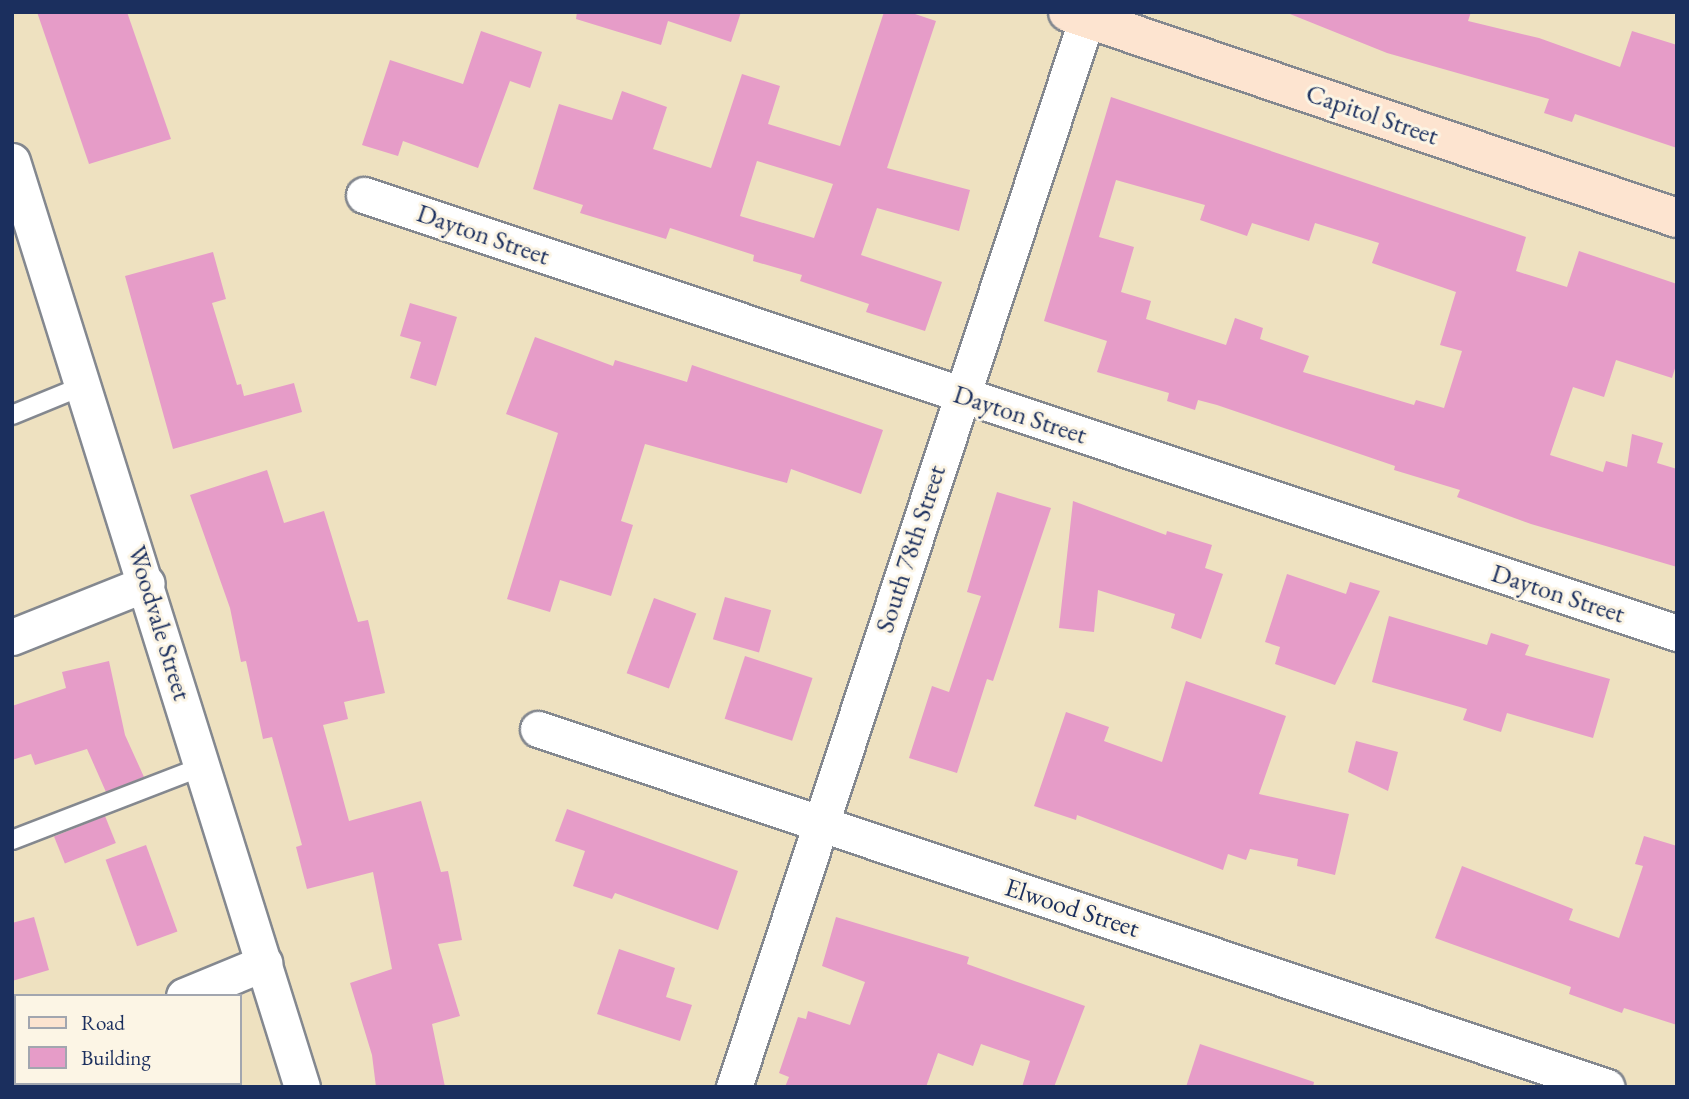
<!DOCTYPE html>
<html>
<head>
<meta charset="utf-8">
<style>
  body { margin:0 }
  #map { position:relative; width:1689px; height:1099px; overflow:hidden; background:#eee1c0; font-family:"EB Garamond",serif }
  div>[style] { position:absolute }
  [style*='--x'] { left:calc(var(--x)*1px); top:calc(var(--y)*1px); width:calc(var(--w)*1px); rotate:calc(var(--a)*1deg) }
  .building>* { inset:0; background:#e69cc8; transform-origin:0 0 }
  .roads { filter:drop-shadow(2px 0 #84888f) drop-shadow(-2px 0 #84888f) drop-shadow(0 2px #84888f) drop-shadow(0 -2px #84888f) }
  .lane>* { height:18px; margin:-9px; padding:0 9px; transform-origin:9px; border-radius:9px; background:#fff }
  .street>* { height:35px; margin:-17.5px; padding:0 17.5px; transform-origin:17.5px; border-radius:17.5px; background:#fff }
  .secondary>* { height:38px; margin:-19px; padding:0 19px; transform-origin:19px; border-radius:19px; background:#fde4d0 }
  span { translate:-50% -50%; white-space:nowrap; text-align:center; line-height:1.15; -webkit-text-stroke:6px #fcf5e5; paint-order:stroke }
  .street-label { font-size:26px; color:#1b2f5e }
  .frame { position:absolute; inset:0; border:14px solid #1b2f5e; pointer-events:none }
  .legend { position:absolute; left:14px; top:994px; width:228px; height:91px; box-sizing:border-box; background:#fcf5e5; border:2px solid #a2a6af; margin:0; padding:9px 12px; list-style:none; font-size:21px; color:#1b2f5e }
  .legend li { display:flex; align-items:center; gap:14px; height:35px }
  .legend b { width:35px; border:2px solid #a2a6af }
</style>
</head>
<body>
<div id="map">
  <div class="building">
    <div style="clip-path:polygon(37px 12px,127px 12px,171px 139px,89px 164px)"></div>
    <div style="clip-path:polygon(577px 12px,741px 12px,731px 42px,668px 21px,661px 45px,576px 19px)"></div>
    <div style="clip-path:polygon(evenodd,884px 12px,909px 12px,936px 21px,887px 168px,970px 190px,959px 231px,877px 208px,861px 255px,942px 282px,925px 331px,866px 312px,869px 304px,800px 281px,802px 275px,753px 261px,754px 255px,670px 228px,666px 239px,580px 213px,583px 205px,533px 189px,559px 104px,612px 120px,622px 91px,667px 107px,653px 149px,711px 168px,742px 74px,780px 86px,768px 124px,840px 146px,884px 12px,757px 161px,833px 184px,814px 238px,740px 216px,757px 161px)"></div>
    <div style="clip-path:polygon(1285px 12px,1471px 12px,1468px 21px,1539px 38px,1620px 67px,1632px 31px,1677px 45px,1677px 148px,1575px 114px,1572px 122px,1544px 113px,1549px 99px,1387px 53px)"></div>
    <div style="clip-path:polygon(481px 31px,542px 52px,530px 88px,510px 81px,478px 168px,403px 141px,398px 156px,362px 145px,390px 60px,463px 84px)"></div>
    <div style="clip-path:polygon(evenodd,1111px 97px,1526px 237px,1516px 271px,1567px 287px,1579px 251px,1677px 284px,1677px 362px,1672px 378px,1616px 360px,1604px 397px,1573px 387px,1550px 455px,1603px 472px,1606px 461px,1627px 467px,1632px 434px,1663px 443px,1657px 463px,1677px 469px,1677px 567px,1531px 524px,1457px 497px,1460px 490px,1394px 470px,1395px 466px,1217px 405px,1198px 400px,1195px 410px,1167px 401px,1169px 393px,1097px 372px,1107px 341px,1044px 321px,1111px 97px,1116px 180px,1205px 205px,1200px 220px,1247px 236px,1252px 223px,1309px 241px,1315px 223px,1379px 243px,1372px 263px,1456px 292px,1440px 345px,1462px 351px,1444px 408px,1416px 400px,1414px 405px,1303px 372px,1309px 356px,1260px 339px,1263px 328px,1235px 318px,1226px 345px,1146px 319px,1151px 301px,1121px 292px,1134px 247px,1099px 237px,1116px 180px)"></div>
    <div style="clip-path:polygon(213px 252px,226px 299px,212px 303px,237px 385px,241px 384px,244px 396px,294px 383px,302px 412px,173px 449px,125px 276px)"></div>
    <div style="clip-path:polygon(410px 303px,457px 317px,436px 386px,410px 378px,421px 342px,400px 336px)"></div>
    <div style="clip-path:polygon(535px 337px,613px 366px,615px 360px,687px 382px,692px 365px,883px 430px,861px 494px,791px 469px,787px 483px,645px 444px,621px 521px,633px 525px,611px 596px,560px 580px,550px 612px,507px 599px,558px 433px,506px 414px)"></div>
    <div style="clip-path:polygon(267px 470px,284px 523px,324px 511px,358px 622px,368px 620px,385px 693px,344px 702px,348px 719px,323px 725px,349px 821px,421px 801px,441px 872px,448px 871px,462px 940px,438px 944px,460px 1016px,432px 1024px,445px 1087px,376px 1087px,372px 1055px,350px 983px,392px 969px,373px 872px,307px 889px,296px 847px,302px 845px,272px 737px,263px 739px,246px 661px,241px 662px,230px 608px,190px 495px)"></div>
    <div style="clip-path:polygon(997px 492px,1051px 508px,993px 681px,987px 679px,957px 773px,909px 758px,932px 686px,949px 692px,981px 596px,967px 592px)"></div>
    <div style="clip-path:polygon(1073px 501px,1166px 535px,1167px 531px,1212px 545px,1205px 568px,1223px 574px,1201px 639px,1171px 628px,1175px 614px,1098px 590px,1094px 632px,1059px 628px)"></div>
    <div style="clip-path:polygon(1287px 574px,1346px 594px,1350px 582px,1380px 591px,1335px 685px,1275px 664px,1280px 647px,1265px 642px)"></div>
    <div style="left:725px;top:597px;width:48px;height:44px;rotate:16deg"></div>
    <div style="left:654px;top:598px;width:45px;height:80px;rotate:20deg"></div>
    <div style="clip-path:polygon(1389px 616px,1487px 645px,1491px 633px,1529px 645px,1525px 655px,1610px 679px,1593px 738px,1507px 713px,1501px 732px,1463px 720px,1467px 709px,1372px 682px)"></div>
    <div style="left:745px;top:656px;width:71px;height:66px;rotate:18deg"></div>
    <div style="clip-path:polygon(109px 661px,125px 735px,144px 777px,106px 792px,87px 749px,35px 765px,31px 754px,12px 760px,12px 706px,66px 688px,62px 672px)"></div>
    <div style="clip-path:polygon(1186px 681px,1286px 716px,1259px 794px,1349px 814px,1335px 875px,1297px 866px,1298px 859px,1250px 849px,1246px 860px,1228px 854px,1223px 870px,1077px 815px,1076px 820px,1034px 806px,1066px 712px,1109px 727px,1104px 741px,1162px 762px)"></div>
    <div style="clip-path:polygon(1356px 741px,1398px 752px,1388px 791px,1348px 772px)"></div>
    <div style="clip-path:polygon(567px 809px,738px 871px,718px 930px,615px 893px,612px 899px,573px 886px,585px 851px,555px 841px)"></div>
    <div style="left:105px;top:816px;width:29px;height:55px;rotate:68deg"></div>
    <div style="clip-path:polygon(1644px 836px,1677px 846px,1677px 1025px,1624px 1008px,1622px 1013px,1569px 994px,1571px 987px,1435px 938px,1462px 866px,1573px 909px,1569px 920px,1619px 938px,1643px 866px,1635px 864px)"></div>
    <div style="left:146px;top:845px;width:92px;height:43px;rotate:70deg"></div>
    <div style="clip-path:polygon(34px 917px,49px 970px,12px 981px,12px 923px)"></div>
    <div style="clip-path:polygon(836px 917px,969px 957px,967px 964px,1085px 1006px,1054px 1087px,1022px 1087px,1030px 1061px,981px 1044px,973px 1066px,938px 1053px,926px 1087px,785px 1087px,789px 1077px,779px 1073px,798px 1017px,806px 1019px,808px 1011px,850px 1025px,865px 982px,822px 966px)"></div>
    <div style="clip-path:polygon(619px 949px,675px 968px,666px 997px,692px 1005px,680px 1041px,597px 1014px)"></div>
    <div style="clip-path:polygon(1200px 1044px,1314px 1082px,1313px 1087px,1186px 1087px)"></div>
  </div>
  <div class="roads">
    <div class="lane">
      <div style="--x:12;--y:415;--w:79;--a:-22.3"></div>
      <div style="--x:12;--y:840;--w:206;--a:-21.1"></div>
    </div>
    <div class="street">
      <div style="--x:12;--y:161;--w:970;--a:72.61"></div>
      <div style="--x:364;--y:195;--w:1384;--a:18.45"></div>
      <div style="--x:12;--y:637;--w:145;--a:-21.8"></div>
      <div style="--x:538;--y:729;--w:1127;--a:18.52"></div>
      <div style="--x:184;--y:996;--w:87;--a:-22.4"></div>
      <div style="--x:12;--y:1066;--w:4;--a:-27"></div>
      <div style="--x:734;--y:1087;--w:1132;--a:-71.73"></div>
    </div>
    <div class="secondary">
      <div style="--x:1068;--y:12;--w:643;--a:18.69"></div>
    </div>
  </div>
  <div class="street-label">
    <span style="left:1372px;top:115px;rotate:19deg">Capitol Street</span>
    <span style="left:483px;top:235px;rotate:19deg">Dayton Street</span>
    <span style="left:1020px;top:415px;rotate:18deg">Dayton Street</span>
    <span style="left:911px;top:549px;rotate:-72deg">South 78th Street</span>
    <span style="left:1558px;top:594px;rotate:18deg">Dayton Street</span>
    <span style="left:159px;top:623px;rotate:73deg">Woodvale Street</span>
    <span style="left:1072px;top:908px;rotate:18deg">Elwood Street</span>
  </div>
  <div class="frame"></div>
  <ul class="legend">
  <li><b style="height:9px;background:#fde4d0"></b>Road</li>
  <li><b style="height:19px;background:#e69cc8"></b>Building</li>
  </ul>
</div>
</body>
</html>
